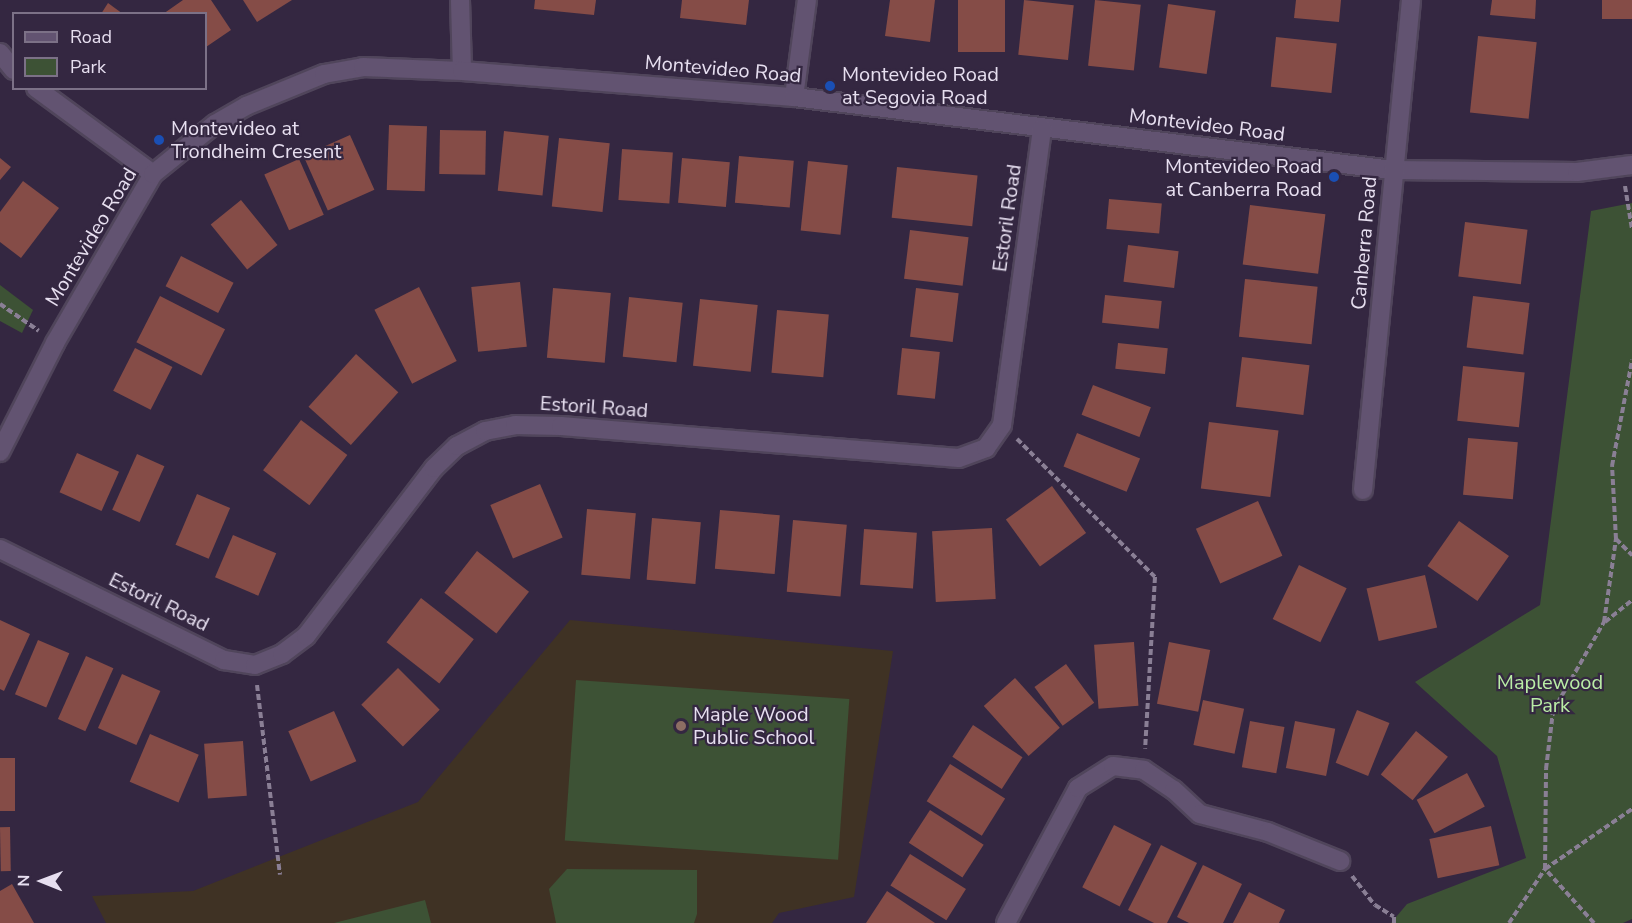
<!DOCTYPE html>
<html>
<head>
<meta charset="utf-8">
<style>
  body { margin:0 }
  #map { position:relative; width:1632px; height:923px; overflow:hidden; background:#342741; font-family:"Nunito Sans",sans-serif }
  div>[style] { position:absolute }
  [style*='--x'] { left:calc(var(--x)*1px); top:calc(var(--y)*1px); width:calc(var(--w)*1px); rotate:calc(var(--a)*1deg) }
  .education>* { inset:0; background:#3f3224 }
  .green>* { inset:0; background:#3d5235; transform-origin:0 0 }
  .building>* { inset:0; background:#854c47; transform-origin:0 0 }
  .path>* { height:4px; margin-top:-2px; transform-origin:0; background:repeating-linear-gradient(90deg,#8a7f95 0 6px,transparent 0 9px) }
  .roads { filter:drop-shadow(2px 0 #50455b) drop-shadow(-2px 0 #50455b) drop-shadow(0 2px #50455b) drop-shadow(0 -2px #50455b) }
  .minor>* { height:18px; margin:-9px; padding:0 9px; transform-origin:9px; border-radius:9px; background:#625371 }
  .dots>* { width:16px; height:16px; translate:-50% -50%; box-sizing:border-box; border:3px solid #342741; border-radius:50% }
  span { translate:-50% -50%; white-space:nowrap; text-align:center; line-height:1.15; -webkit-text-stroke:4.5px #342741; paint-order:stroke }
  .street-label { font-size:20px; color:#e7dff0 }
  .poi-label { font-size:20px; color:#e7dff0 }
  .left { translate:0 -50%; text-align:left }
  .right { translate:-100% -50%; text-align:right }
  .park-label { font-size:20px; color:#baeda6 }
  .legend { position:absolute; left:12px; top:12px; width:195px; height:78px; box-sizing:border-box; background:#342741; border:2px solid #7c7187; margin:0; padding:8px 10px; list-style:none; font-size:18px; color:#e7dff0 }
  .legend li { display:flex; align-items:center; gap:12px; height:30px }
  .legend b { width:30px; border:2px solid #7c7187 }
  .north { position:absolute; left:12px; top:851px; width:60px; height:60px; -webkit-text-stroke:4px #342741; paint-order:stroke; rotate:271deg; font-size:16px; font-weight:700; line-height:24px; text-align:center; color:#e7dff0 }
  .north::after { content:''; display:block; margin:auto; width:21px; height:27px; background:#e7dff0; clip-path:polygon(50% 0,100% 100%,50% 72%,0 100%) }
</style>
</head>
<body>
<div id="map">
  <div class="education">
    <div style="clip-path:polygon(570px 620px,893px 651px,854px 897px,779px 913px,772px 923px,106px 923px,92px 896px,193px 891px,418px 802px)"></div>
  </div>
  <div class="green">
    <div style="clip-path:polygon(1632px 203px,1632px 919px,1623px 923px,1391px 923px,1407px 904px,1526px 858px,1497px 756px,1415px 682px,1540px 605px,1591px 211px)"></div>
    <div style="clip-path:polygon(0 285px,33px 310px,22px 333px,0 321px)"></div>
    <div style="left:576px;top:680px;width:274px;height:161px;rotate:4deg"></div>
    <div style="clip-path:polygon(567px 869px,697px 870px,697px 914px,694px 923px,556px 923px,549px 889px)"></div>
    <div style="clip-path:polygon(425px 900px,431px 923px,334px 923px)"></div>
  </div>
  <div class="building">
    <div style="clip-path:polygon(183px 0,211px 0,231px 30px,206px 47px,206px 14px,163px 14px)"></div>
    <div style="clip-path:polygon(243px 0,292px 0,257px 22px)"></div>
    <div style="clip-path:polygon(535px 0,596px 0,594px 15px,534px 9px)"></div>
    <div style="clip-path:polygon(682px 0,749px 0,746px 25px,680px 18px)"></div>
    <div style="clip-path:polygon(890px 0,935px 0,930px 42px,885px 36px)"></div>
    <div style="left:958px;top:0;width:47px;height:52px"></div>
    <div style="left:1024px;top:0;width:50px;height:55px;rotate:6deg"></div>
    <div style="left:1095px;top:0;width:46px;height:66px;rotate:6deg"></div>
    <div style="clip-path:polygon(1296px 0,1341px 0,1339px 22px,1294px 18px)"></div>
    <div style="clip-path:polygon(1492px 0,1536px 0,1535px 19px,1490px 15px)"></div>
    <div style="left:1602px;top:0;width:30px;height:19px"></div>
    <div style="clip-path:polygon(108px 3px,123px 14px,101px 14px)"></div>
    <div style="left:1168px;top:4px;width:48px;height:64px;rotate:8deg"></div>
    <div style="left:1478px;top:36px;width:59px;height:77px;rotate:6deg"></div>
    <div style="left:1276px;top:37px;width:61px;height:50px;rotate:6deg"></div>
    <div style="left:389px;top:125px;width:38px;height:65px;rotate:2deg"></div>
    <div style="left:440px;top:130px;width:46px;height:44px;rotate:1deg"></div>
    <div style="left:504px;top:131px;width:45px;height:60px;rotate:6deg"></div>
    <div style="left:350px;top:135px;width:60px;height:51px;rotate:66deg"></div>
    <div style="left:559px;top:138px;width:51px;height:69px;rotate:6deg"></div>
    <div style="left:622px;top:149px;width:51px;height:51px;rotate:4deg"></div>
    <div style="left:739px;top:156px;width:55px;height:47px;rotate:5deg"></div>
    <div style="clip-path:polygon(0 158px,11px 167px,0 180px)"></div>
    <div style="left:682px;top:158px;width:48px;height:45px;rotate:5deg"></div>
    <div style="left:299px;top:159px;width:61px;height:38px;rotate:66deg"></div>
    <div style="left:808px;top:161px;width:40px;height:70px;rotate:6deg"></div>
    <div style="left:897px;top:167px;width:81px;height:51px;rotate:6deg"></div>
    <div style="clip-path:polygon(23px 181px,59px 208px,21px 258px,0 242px,0 212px)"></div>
    <div style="left:1109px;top:199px;width:53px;height:30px;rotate:5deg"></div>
    <div style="left:241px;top:200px;width:58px;height:39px;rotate:51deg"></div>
    <div style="left:1250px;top:205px;width:76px;height:60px;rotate:7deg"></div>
    <div style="left:1465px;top:222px;width:63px;height:55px;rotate:7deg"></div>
    <div style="left:910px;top:230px;width:59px;height:49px;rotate:7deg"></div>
    <div style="left:1128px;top:245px;width:51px;height:37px;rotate:7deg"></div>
    <div style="left:181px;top:256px;width:59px;height:34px;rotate:27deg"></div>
    <div style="left:1245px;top:279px;width:73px;height:58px;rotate:6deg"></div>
    <div style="left:520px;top:282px;width:65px;height:49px;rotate:84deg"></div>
    <div style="left:419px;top:287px;width:83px;height:50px;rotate:63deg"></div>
    <div style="left:553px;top:288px;width:58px;height:70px;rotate:5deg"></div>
    <div style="left:916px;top:288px;width:43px;height:49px;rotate:7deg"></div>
    <div style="left:1105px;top:295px;width:57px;height:28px;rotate:6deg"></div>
    <div style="left:160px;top:296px;width:73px;height:52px;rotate:27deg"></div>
    <div style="left:1473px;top:296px;width:57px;height:52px;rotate:7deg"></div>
    <div style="left:629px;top:297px;width:54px;height:60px;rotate:6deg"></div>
    <div style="left:700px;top:299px;width:58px;height:67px;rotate:6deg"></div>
    <div style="left:777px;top:310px;width:52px;height:63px;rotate:5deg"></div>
    <div style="left:1118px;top:343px;width:50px;height:26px;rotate:6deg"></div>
    <div style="left:135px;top:348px;width:42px;height:48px;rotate:27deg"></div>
    <div style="left:902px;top:348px;width:38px;height:47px;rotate:6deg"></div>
    <div style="left:356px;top:354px;width:57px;height:71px;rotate:42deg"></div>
    <div style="left:1242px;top:357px;width:68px;height:50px;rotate:7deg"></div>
    <div style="left:1463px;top:366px;width:62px;height:55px;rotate:6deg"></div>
    <div style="left:1093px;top:385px;width:62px;height:32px;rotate:21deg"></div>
    <div style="left:301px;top:420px;width:58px;height:63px;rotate:37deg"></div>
    <div style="left:1209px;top:422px;width:70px;height:67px;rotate:7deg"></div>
    <div style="left:1077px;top:433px;width:68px;height:36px;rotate:22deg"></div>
    <div style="left:1468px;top:438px;width:50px;height:57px;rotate:5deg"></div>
    <div style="left:77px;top:453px;width:46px;height:43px;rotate:24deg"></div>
    <div style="left:137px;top:454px;width:30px;height:61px;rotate:24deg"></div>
    <div style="left:540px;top:484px;width:58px;height:54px;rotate:67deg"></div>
    <div style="left:1052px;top:486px;width:58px;height:57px;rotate:54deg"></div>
    <div style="left:197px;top:494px;width:36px;height:55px;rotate:23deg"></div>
    <div style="left:1258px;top:501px;width:60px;height:68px;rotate:66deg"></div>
    <div style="left:587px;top:509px;width:49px;height:66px;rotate:5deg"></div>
    <div style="left:720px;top:510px;width:60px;height:59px;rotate:5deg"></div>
    <div style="left:652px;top:518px;width:49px;height:62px;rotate:5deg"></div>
    <div style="left:793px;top:520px;width:54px;height:72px;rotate:5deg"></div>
    <div style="left:1459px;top:521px;width:61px;height:55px;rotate:35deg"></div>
    <div style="left:992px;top:528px;width:71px;height:60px;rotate:87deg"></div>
    <div style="left:864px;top:529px;width:53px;height:56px;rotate:4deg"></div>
    <div style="left:233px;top:535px;width:47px;height:46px;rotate:23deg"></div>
    <div style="left:477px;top:551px;width:66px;height:53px;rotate:38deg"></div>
    <div style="left:1299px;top:565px;width:53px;height:60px;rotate:26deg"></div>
    <div style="left:1425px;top:575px;width:54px;height:60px;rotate:77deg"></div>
    <div style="left:421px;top:598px;width:67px;height:56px;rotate:38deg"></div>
    <div style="clip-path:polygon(0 620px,30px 634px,4px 691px,0 689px)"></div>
    <div style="left:38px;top:640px;width:34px;height:59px;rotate:23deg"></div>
    <div style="left:1134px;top:642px;width:64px;height:40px;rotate:86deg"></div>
    <div style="left:1169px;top:642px;width:42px;height:63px;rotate:11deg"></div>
    <div style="left:86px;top:656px;width:30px;height:69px;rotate:24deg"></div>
    <div style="left:1066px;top:664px;width:48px;height:39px;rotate:54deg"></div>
    <div style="left:398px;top:668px;width:59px;height:52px;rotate:45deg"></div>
    <div style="left:122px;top:674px;width:42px;height:59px;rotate:24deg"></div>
    <div style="left:1015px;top:678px;width:67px;height:42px;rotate:48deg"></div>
    <div style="left:1203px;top:700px;width:42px;height:46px;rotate:12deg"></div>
    <div style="left:1357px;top:710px;width:35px;height:57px;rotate:22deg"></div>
    <div style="left:334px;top:711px;width:55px;height:50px;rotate:66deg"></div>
    <div style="left:1250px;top:721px;width:35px;height:47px;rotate:10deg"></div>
    <div style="left:1295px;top:721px;width:41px;height:48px;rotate:11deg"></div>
    <div style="left:973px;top:725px;width:59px;height:38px;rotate:33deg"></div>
    <div style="left:1416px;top:731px;width:41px;height:56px;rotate:39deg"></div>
    <div style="left:150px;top:734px;width:53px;height:52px;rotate:23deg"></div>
    <div style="left:243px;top:741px;width:55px;height:39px;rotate:86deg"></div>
    <div style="left:0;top:758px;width:15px;height:53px"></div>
    <div style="left:950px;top:764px;width:65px;height:44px;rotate:32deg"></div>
    <div style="left:1467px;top:773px;width:38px;height:57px;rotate:62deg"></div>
    <div style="left:930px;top:810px;width:64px;height:39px;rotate:33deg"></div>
    <div style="left:1114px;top:825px;width:42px;height:70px;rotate:27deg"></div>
    <div style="left:1491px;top:826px;width:40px;height:63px;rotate:78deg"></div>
    <div style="left:10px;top:827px;width:44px;height:10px;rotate:89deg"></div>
    <div style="clip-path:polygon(1161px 845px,1197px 863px,1167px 923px,1154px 923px,1128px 910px)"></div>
    <div style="left:910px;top:854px;width:66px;height:37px;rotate:32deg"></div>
    <div style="clip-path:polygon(1203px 865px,1242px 884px,1223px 923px,1189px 923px,1177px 917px)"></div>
    <div style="clip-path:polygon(12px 884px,34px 923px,0 923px,0 891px)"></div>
    <div style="clip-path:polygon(887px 891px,935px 923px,866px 923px)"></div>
    <div style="clip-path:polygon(1249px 892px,1285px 910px,1279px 923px,1233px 923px)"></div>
  </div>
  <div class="path">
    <div style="--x:1625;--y:186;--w:44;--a:80.8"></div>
    <div style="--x:0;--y:304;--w:47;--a:34.7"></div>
    <div style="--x:1017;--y:439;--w:195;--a:45"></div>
    <div style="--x:1155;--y:577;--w:172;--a:93.3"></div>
    <div style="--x:1616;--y:539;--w:23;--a:45"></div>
    <div style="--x:1605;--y:622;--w:35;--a:-39"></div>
    <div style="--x:257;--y:685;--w:191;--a:83.1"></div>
    <div style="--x:1352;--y:876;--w:37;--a:52"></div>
    <div style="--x:1375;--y:905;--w:22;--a:32"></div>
    <div style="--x:1394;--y:917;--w:6;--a:90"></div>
    <div style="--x:1509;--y:923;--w:65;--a:-56.3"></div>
    <div style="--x:1545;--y:869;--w:106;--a:-34.6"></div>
    <div style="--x:1594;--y:923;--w:73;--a:-132.2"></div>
    <div style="--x:1545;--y:869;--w:100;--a:-89.4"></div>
    <div style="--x:1546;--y:769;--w:58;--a:-83.1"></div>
    <div style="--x:1553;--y:711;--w:103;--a:-60.2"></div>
    <div style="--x:1604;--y:622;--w:84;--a:-81.8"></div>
    <div style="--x:1616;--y:539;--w:73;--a:-93.1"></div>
    <div style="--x:1612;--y:466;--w:108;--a:-79.3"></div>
  </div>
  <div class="roads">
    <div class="minor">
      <div style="--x:460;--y:0;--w:71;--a:88.4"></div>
      <div style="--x:0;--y:53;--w:22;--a:51"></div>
      <div style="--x:36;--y:88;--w:145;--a:36.3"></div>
      <div style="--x:794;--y:97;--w:98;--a:-82.4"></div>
      <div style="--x:0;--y:452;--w:122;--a:-63.2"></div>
      <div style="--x:55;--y:343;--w:195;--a:-59.9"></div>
      <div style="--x:153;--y:174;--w:80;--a:-38.9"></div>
      <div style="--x:215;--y:124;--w:36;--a:-30"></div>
      <div style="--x:246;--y:106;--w:84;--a:-22.3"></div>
      <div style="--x:324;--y:74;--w:40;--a:-10"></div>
      <div style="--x:363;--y:67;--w:99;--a:2.3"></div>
      <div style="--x:462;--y:71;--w:333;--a:4.5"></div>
      <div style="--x:794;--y:97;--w:603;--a:6.95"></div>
      <div style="--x:1393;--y:170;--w:184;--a:0.6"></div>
      <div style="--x:1577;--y:172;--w:55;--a:-7.3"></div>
      <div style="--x:1363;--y:490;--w:492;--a:-84.4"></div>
      <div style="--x:0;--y:549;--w:250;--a:26.4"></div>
      <div style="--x:224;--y:660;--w:31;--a:9"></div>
      <div style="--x:255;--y:665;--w:29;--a:-22"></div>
      <div style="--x:282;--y:654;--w:30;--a:-37"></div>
      <div style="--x:306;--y:636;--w:211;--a:-52.7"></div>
      <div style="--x:434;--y:468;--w:32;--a:-44"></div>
      <div style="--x:457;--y:446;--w:32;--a:-28"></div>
      <div style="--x:485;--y:431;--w:31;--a:-11"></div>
      <div style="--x:515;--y:425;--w:46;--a:1.2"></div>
      <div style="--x:561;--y:426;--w:399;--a:4.6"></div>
      <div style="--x:959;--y:458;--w:29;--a:-20"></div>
      <div style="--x:986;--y:448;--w:28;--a:-55"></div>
      <div style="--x:1002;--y:425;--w:300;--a:-82.3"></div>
      <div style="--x:1006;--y:923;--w:153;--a:-61.9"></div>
      <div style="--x:1078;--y:788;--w:41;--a:-32.2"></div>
      <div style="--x:1113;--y:766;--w:31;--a:7"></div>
      <div style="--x:1144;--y:770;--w:36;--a:34"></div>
      <div style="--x:1174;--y:790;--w:35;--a:43"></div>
      <div style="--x:1200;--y:814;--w:70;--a:14.8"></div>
      <div style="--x:1268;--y:832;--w:78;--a:21.9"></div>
    </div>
  </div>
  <div class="dots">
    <div style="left:830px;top:86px;background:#1a4fb4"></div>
    <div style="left:159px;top:140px;background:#1a4fb4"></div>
    <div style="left:1334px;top:177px;background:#1a4fb4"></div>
    <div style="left:681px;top:726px;background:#8d6e63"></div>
  </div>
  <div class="street-label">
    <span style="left:723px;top:69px;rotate:5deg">Montevideo Road</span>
    <span style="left:1207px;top:125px;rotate:7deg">Montevideo Road</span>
    <span style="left:1007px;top:218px;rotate:-82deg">Estoril Road</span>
    <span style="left:91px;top:237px;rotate:-59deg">Montevideo Road</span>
    <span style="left:1364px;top:243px;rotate:-85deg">Canberra Road</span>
    <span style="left:594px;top:407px;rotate:4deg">Estoril Road</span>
    <span style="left:159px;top:602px;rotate:26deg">Estoril Road</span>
  </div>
  <div class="poi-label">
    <span class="left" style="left:842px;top:86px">Montevideo Road<br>at Segovia Road</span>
    <span class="left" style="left:171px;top:140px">Montevideo at<br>Trondheim Cresent</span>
    <span class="right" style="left:1322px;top:178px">Montevideo Road<br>at Canberra Road</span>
    <span class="left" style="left:693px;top:726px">Maple Wood<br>Public School</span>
  </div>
  <div class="park-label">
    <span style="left:1550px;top:694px">Maplewood<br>Park</span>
  </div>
  <ul class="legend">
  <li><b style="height:8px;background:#625371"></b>Road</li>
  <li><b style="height:16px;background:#3d5235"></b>Park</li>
  </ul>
  <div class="north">N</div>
</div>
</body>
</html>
